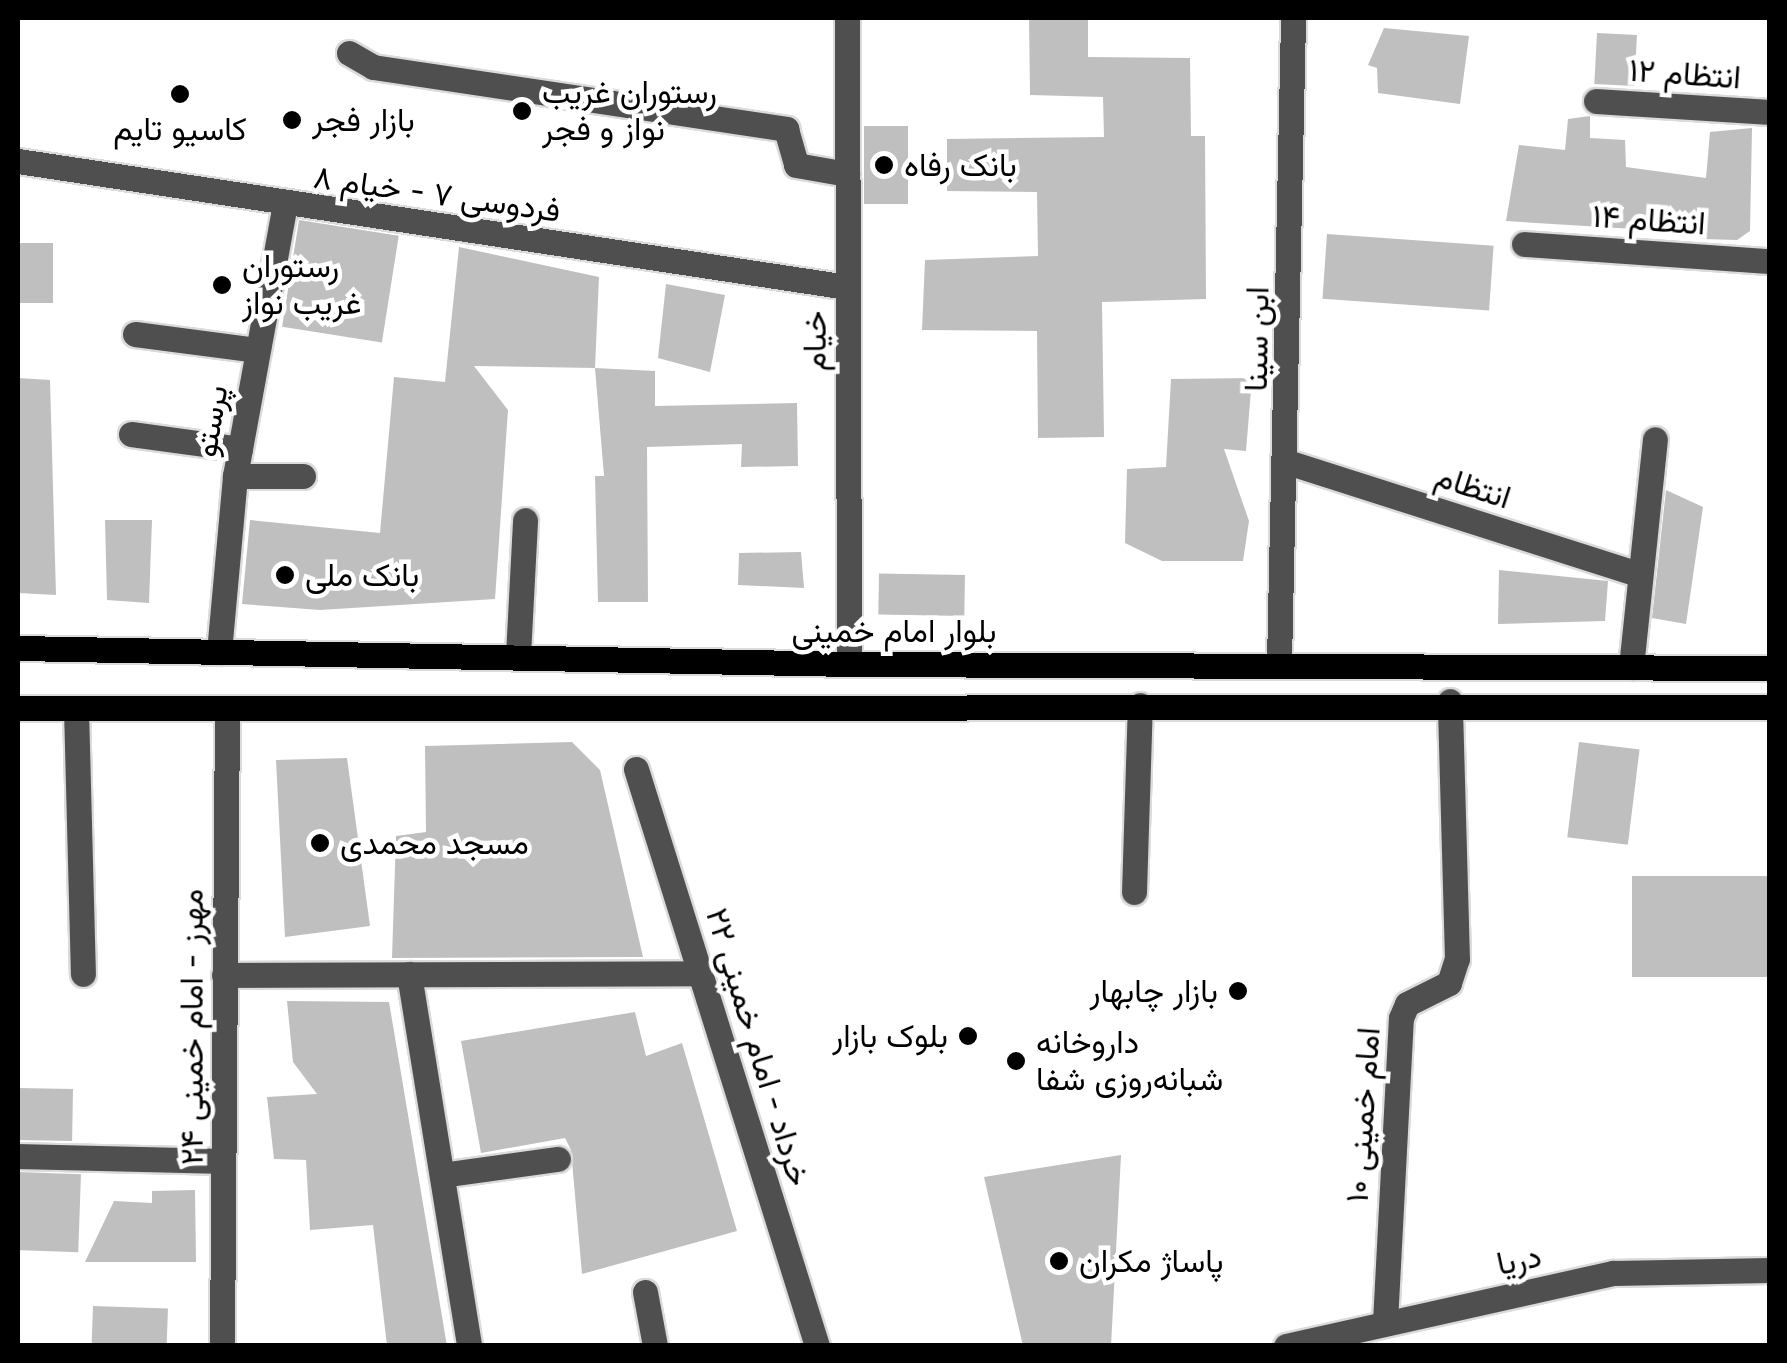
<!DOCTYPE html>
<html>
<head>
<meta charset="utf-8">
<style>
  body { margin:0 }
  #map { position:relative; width:1787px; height:1363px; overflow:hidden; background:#fff; font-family:Inter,Vazirmatn,sans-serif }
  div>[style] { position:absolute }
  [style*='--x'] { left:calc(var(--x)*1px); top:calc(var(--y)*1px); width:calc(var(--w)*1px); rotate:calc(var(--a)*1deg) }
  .building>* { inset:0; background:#bfbfbf; transform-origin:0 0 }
  .roads { filter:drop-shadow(2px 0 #dbdbdb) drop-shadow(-2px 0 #dbdbdb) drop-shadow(0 2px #dbdbdb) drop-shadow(0 -2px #dbdbdb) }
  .minor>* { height:25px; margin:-12.5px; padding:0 12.5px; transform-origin:12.5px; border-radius:12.5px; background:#4f4f4f }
  .major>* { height:25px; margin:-12.5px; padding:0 12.5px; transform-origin:12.5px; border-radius:12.5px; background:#000 }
  .dots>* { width:28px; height:28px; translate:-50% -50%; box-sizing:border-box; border:5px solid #fff; border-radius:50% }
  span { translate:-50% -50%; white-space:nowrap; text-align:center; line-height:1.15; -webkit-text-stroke:9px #fff; paint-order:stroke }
  .street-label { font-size:32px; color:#000 }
  .poi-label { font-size:32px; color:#000 }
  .left { translate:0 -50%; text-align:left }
  .right { translate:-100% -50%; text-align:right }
  .frame { position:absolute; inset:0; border:20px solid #000; pointer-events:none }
</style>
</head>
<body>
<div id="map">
  <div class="building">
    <div style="clip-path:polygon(1029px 18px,1088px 18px,1088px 57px,1190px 58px,1191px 136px,1205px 136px,1206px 299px,1102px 302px,1104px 437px,1038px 438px,1037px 331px,922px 330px,925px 260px,1038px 256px,1037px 192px,947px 191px,947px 139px,1104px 137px,1103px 97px,1030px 95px)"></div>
    <div style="clip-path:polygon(1384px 28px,1469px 36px,1460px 104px,1378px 93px,1377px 68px,1368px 65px)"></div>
    <div style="left:1597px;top:33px;width:40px;height:51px;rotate:3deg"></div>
    <div style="clip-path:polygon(1590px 116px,1590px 138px,1625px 140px,1626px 167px,1706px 178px,1710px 132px,1752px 128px,1750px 231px,1737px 240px,1702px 239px,1704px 220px,1635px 215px,1634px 229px,1506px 221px,1519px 145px,1565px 150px,1568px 119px)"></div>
    <div style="left:864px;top:126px;width:44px;height:78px"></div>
    <div style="left:299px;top:220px;width:101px;height:108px;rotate:9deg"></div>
    <div style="left:1327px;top:234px;width:167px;height:65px;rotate:4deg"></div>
    <div style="left:18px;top:243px;width:35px;height:60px"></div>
    <div style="clip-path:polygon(459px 247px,599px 277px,595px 368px,474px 366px,508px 410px,495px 599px,320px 610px,242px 604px,250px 520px,380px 533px,394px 377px,445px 382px)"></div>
    <div style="clip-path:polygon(666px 284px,725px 295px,710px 372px,658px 358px)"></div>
    <div style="clip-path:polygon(595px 368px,655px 371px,655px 406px,797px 403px,798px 466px,741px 467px,742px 444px,647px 447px,648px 602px,598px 602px,595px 476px,604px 476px)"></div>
    <div style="clip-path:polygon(18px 378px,50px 380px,56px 595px,18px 593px)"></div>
    <div style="clip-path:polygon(1252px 378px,1246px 451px,1224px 449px,1249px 521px,1243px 561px,1162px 561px,1125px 543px,1127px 469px,1166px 467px,1171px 379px)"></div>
    <div style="clip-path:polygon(1666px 490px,1703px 507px,1686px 624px,1652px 618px)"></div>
    <div style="clip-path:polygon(105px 520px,152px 520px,149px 603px,107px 600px)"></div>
    <div style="clip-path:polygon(801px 552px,804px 588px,738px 585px,739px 553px)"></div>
    <div style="clip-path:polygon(1499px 570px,1608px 581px,1605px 621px,1498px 624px)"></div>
    <div style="left:965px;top:575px;width:41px;height:86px;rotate:91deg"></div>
    <div style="clip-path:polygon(572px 742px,600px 770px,643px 957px,392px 958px,396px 836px,426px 832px,425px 746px)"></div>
    <div style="left:1579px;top:742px;width:61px;height:96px;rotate:7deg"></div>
    <div style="clip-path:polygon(347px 758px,370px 926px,285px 937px,276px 760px)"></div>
    <div style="left:1632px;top:876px;width:138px;height:101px"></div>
    <div style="clip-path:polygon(287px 1001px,389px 1002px,447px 1346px,387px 1346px,373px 1225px,310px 1230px,306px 1160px,274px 1159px,267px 1097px,317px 1094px,293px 1062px)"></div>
    <div style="clip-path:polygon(635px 1012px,646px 1056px,682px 1043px,737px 1231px,582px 1274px,571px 1150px,565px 1138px,481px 1153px,461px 1041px)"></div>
    <div style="left:18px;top:1088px;width:55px;height:52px;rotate:1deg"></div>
    <div style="clip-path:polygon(1121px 1155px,1111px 1346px,1023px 1346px,984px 1177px)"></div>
    <div style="left:18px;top:1172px;width:63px;height:78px;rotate:2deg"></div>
    <div style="clip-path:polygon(195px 1190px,196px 1262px,85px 1262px,114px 1201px,152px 1203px,152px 1191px)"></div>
    <div style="left:93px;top:1306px;width:75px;height:40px;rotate:2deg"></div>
  </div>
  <div class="roads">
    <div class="minor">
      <div style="--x:847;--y:18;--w:646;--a:89.82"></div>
      <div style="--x:349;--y:53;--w:28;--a:30"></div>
      <div style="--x:373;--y:67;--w:418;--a:8.5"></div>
      <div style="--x:786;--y:129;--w:37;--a:74"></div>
      <div style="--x:796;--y:165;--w:52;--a:10"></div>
      <div style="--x:1596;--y:101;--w:174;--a:3.6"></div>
      <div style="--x:18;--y:161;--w:839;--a:8.64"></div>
      <div style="--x:1524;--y:244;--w:247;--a:4"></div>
      <div style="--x:135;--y:334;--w:122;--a:7.5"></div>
      <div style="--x:131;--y:434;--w:110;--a:7.8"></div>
      <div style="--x:1287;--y:462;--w:369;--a:17.7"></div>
      <div style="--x:235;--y:476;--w:68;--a:0"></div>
      <div style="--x:219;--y:652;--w:177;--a:-84.8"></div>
      <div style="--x:235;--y:476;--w:277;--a:-79.6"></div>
      <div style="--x:518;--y:655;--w:135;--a:-87"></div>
      <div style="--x:1279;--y:662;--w:644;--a:-88.75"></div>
      <div style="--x:1631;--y:667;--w:229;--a:-84"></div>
      <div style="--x:76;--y:709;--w:265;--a:88.5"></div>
      <div style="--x:636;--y:769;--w:605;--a:72.58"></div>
      <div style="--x:1134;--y:892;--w:187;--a:-88.2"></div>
      <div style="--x:409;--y:974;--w:377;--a:80.8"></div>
      <div style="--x:224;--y:975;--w:477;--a:-0.2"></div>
      <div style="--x:18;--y:1156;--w:205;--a:1.4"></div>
      <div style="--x:442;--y:1175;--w:117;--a:-7.9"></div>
      <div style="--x:645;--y:1292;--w:55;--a:79.5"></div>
      <div style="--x:1385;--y:1322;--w:304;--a:-87"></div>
      <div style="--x:1401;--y:1018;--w:15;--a:-67"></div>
      <div style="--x:1407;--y:1004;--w:47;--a:-26.6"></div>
      <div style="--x:1449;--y:983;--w:25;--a:-72"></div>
      <div style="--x:1457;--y:959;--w:258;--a:-91.6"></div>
      <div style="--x:222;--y:1346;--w:637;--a:-89.55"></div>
      <div style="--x:1286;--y:1346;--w:335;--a:-12.6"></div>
      <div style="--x:1613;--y:1273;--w:157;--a:-1.1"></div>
    </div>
    <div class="major">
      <div style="--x:18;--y:648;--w:831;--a:1.1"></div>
      <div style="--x:849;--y:664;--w:921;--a:0.25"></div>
      <div style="--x:18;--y:708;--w:1752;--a:-0.03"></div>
    </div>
  </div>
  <div class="dots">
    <div style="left:180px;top:94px;background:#000"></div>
    <div style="left:522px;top:111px;background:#000"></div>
    <div style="left:292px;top:120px;background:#000"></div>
    <div style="left:884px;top:165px;background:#000"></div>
    <div style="left:222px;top:285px;background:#000"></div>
    <div style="left:285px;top:575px;background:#000"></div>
    <div style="left:320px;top:843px;background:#000"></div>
    <div style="left:1238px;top:991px;background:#000"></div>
    <div style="left:968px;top:1036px;background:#000"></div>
    <div style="left:1016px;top:1061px;background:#000"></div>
    <div style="left:1059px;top:1261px;background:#000"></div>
  </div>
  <div class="street-label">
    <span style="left:1685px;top:74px;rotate:4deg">انتظام ۱۲</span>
    <span style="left:437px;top:194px;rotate:8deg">فردوسی ۷ - خیام ۸</span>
    <span style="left:1649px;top:220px;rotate:4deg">انتظام ۱۴</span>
    <span style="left:1257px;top:339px;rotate:-89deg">ابن سینا</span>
    <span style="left:815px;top:341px;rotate:-90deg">خیام</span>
    <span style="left:211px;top:421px;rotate:-80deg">پرستو</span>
    <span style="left:1473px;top:487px;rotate:18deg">انتظام</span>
    <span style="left:894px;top:631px">بلوار امام خمینی</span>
    <span style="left:192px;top:1027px;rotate:-90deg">مهرز - امام خمینی ۲۴</span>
    <span style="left:758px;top:1047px;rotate:73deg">خرداد - امام خمینی ۲۲</span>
    <span style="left:1363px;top:1115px;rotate:-86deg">امام خمینی ۱۰</span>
    <span style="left:1519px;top:1260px;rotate:-12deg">دریا</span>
  </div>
  <div class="poi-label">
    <span class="left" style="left:542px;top:111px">رستوران غریب<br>نواز و فجر</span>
    <span class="left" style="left:312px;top:120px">بازار فجر</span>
    <span style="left:180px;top:129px">کاسیو تایم</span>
    <span class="left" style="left:904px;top:165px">بانک رفاه</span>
    <span class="left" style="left:242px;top:285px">رستوران<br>غریب نواز</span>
    <span class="left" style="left:305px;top:575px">بانک ملی</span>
    <span class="left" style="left:340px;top:843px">مسجد محمدی</span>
    <span class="right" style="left:1218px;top:991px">بازار چابهار</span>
    <span class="right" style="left:948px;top:1036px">بلوک بازار</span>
    <span class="left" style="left:1036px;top:1061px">داروخانه<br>شبانه‌روزی شفا</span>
    <span class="left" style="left:1079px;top:1261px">پاساژ مکران</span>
  </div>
  <div class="frame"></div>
</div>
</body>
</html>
